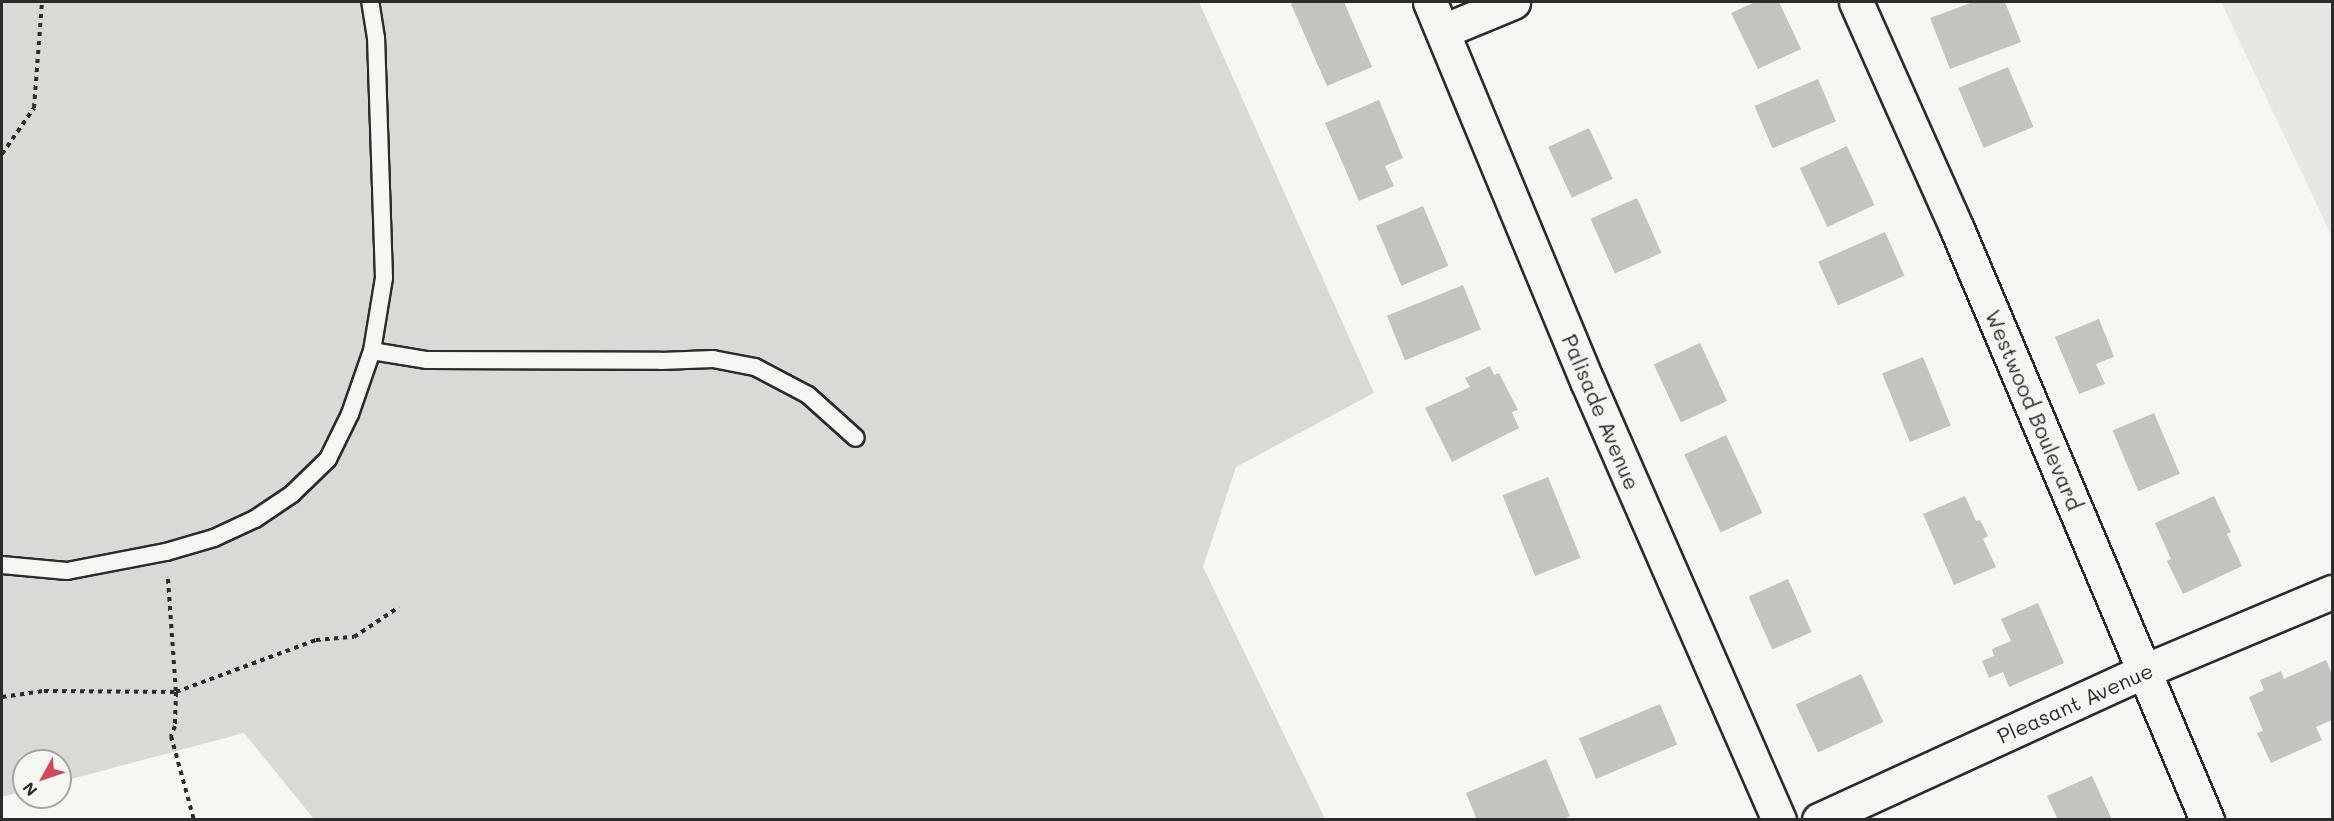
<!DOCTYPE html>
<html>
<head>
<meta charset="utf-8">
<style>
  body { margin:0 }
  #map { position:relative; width:2334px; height:821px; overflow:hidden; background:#f6f6f2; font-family:Mali,sans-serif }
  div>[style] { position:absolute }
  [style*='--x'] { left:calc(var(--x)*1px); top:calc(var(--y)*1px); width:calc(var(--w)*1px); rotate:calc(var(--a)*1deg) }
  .built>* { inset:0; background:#e7e7e3 }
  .green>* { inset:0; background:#d9d9d5 }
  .building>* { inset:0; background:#c3c3c0; transform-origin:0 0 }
  .path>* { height:4px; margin-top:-2px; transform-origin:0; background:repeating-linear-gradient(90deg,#2b2b2b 0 4.5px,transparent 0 9px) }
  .roads { filter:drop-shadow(2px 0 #2b2b2b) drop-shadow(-2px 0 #2b2b2b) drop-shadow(0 2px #2b2b2b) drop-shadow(0 -2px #2b2b2b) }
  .service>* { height:16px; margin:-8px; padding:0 8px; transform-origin:8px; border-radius:8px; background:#f6f6f2 }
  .minor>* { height:33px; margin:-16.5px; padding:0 16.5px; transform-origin:16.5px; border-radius:16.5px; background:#f6f6f2 }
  span { translate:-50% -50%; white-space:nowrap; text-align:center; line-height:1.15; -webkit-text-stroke:4.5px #f6f6f2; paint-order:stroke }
  .street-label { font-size:21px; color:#2b2b2b }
  .frame { position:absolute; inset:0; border:3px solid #2b2b2b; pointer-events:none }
  .north { position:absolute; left:12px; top:749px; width:60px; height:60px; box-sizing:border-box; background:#f6f6f2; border:2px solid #a5a5a2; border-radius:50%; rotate:230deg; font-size:16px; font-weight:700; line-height:24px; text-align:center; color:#2b2b2b }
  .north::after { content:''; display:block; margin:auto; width:21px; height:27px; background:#d1495b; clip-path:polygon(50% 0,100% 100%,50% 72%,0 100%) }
</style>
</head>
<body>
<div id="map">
  <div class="built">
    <div style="clip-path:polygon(2221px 2px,2332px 2px,2332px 237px)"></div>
  </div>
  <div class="green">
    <div style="clip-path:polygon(2px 2px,1199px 2px,1374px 393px,1236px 467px,1203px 567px,1325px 819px,314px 819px,244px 733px,60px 782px,60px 761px,24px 761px,24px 791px,2px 797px)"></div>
  </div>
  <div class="building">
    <div style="clip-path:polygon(1296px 2px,1344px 2px,1372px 67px,1327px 86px,1291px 4px)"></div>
    <div style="clip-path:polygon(1755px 2px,1779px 2px,1801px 49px,1758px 69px,1731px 13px)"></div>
    <div style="clip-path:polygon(1973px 2px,2005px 2px,2021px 42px,1950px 69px,1930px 18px)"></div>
    <div style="left:2008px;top:67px;width:65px;height:54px;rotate:67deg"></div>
    <div style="left:1818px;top:79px;width:46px;height:69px;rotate:67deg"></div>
    <div style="clip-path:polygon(1379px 100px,1403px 158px,1385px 166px,1394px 186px,1359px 201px,1325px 123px)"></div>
    <div style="left:1589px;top:128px;width:56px;height:45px;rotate:65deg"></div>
    <div style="left:1847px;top:146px;width:65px;height:52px;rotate:65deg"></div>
    <div style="left:1637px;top:198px;width:60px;height:51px;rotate:66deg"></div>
    <div style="left:1423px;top:206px;width:65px;height:51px;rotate:67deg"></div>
    <div style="left:1885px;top:232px;width:48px;height:73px;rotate:66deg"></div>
    <div style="left:1463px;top:285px;width:48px;height:82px;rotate:68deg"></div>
    <div style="clip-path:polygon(2099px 319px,2114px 357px,2096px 364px,2105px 384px,2079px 394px,2055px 337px)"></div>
    <div style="left:1700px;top:343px;width:64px;height:51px;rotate:65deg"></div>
    <div style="left:1923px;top:357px;width:74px;height:44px;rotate:68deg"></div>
    <div style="clip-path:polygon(1490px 366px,1494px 375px,1499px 373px,1518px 410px,1512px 412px,1519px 428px,1452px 462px,1425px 408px,1470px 387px,1465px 378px)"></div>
    <div style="left:2154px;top:413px;width:66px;height:45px;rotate:67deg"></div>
    <div style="left:1726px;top:435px;width:86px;height:46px;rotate:65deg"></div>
    <div style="left:1548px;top:477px;width:87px;height:49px;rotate:68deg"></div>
    <div style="clip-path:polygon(1965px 496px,1976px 521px,1980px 520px,1988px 536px,1983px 539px,1996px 567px,1954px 585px,1923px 514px)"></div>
    <div style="clip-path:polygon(2214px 496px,2231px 532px,2227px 534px,2242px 566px,2183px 594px,2167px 561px,2171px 559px,2155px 523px)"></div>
    <div style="left:1788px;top:579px;width:58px;height:43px;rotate:66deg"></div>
    <div style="clip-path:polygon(2038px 603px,2064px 663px,2009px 687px,2003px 672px,1989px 678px,1982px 661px,1994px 656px,1992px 649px,2011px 641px,2001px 619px)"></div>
    <div style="clip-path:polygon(2326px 660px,2332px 674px,2332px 720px,2316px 727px,2322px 740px,2271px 763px,2257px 733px,2263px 731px,2249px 697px,2264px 690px,2260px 680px,2281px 671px,2284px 679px)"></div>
    <div style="left:1861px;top:674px;width:53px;height:72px;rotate:65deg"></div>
    <div style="left:1660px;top:704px;width:44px;height:88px;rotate:67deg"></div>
    <div style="clip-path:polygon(1546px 759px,1570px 816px,1561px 820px,1477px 820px,1466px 793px)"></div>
    <div style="clip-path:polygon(2092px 776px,2112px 820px,2058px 820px,2047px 796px)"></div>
  </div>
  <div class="path">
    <div style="--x:2;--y:154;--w:56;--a:-55.2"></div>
    <div style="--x:34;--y:108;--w:106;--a:-85.7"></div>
    <div style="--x:168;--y:579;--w:113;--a:86"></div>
    <div style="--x:176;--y:692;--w:34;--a:92"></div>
    <div style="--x:175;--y:726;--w:11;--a:112"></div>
    <div style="--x:171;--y:736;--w:87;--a:74.7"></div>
    <div style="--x:2;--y:697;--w:42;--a:-8.1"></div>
    <div style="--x:44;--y:691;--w:132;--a:0.4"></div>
    <div style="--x:176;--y:692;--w:149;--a:-20.4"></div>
    <div style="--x:316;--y:640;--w:38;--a:-5"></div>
    <div style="--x:354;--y:637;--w:54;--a:-33.7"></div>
  </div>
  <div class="roads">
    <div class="service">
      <div style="--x:372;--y:351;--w:56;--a:9.3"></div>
      <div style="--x:427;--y:360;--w:234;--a:0.2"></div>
      <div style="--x:661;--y:361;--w:52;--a:-2.2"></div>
      <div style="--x:713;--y:359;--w:43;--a:10.8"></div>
      <div style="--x:755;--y:367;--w:60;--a:27.8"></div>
      <div style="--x:808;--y:395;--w:64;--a:41.9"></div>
      <div style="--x:2;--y:565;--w:65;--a:5.3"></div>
      <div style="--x:67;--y:571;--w:101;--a:-10.9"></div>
      <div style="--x:166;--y:552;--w:50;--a:-16.3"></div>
      <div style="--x:214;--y:538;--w:45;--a:-24.9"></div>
      <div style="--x:255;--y:519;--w:45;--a:-34"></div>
      <div style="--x:292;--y:494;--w:50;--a:-44.2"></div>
      <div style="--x:328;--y:459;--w:50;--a:-63.9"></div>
      <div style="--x:350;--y:414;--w:67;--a:-70.8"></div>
      <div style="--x:372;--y:351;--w:74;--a:-80.7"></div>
      <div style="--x:384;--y:278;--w:240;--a:-91.9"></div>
      <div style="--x:376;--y:38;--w:36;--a:-99"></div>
    </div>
    <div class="minor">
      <div style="--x:1430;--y:2;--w:412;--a:67.5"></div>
      <div style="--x:1588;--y:383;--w:477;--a:66.4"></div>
      <div style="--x:1856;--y:2;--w:248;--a:66"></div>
      <div style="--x:1957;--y:229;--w:642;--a:67.07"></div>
      <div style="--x:1443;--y:31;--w:76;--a:-22.5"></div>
      <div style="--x:1819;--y:820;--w:358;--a:-24.6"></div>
      <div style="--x:2144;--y:671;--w:204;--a:-22.8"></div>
    </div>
  </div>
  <div class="street-label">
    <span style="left:2034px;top:410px;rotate:67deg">Westwood Boulevard</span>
    <span style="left:1601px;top:412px;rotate:67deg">Palisade Avenue</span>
    <span style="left:2075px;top:703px;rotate:-24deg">Pleasant Avenue</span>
  </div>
  <div class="frame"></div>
  <div class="north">N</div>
</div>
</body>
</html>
